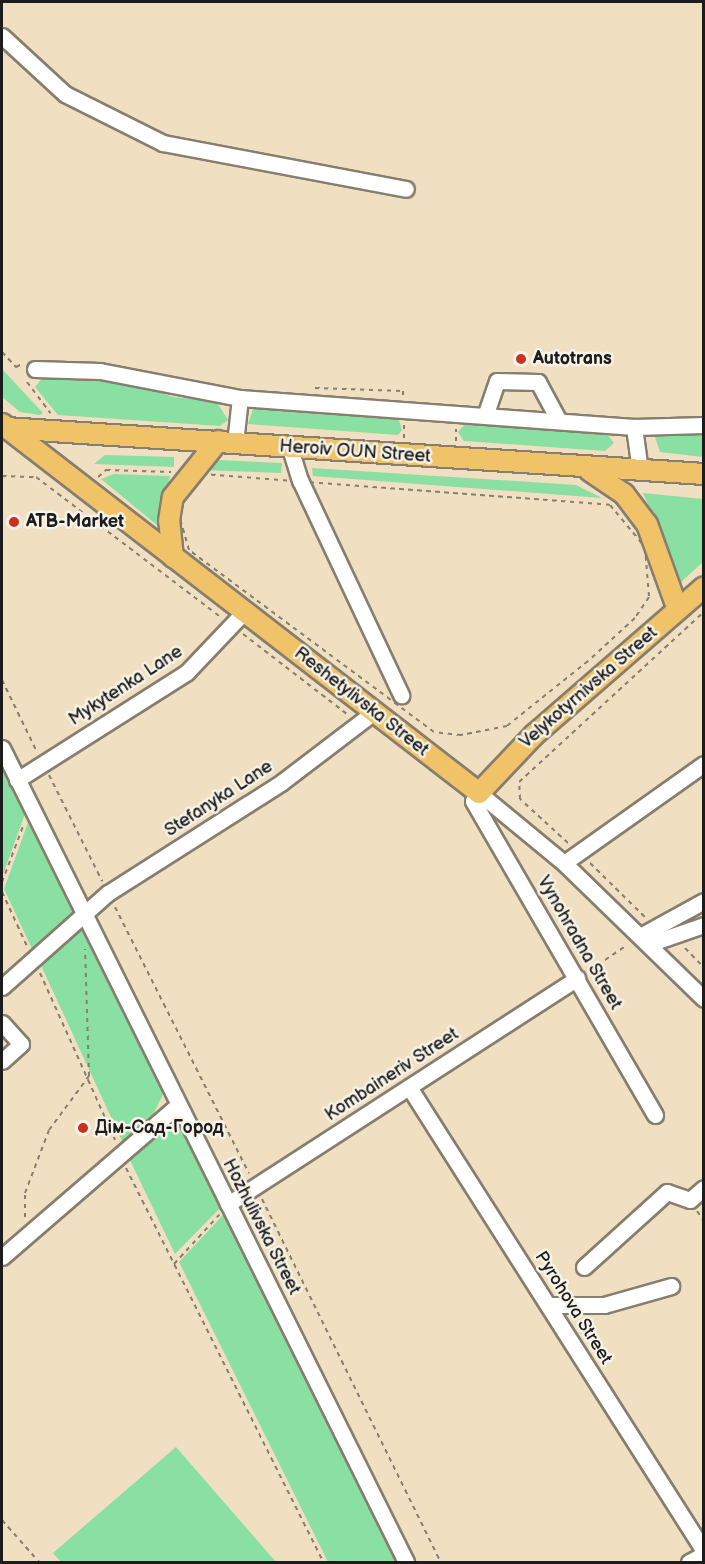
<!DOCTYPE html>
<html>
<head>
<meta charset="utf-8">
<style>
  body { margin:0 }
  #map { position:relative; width:705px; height:1564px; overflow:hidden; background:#f0dfc0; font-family:"Balsamiq Sans",sans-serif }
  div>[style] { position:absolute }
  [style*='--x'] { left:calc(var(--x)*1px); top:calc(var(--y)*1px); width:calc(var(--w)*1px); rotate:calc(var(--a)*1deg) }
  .green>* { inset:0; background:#8adfa2 }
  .path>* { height:2px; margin-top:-1px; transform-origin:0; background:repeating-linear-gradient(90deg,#867e6e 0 4.5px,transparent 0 9px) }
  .roads { filter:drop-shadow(2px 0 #867e6e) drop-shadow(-2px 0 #867e6e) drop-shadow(0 2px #867e6e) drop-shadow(0 -2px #867e6e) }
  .minor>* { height:15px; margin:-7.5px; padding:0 7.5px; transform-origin:7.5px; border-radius:7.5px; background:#fff }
  .major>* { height:20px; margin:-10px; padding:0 10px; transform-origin:10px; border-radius:10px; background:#f1c369 }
  .dots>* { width:16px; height:16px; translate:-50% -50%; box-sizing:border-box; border:3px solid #f7f3e8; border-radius:50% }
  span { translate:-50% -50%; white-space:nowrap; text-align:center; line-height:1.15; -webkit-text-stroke:5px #f7f3e8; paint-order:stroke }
  .poi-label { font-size:18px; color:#1c1c1c; font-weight:700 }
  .left { translate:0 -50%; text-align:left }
  .street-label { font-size:18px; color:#1c1c1c }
  .frame { position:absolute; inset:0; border:3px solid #1c1c1c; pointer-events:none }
</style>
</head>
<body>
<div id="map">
  <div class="green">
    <div style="clip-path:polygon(2px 369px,43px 413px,40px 415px,20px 412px,2px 397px)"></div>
    <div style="clip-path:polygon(57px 375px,127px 382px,173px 397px,216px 401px,228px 420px,220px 426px,58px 415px,35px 387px,43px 377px)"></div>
    <div style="clip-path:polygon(266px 407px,398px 417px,402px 430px,398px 435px,248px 424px,253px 409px)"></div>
    <div style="clip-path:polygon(466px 423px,606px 433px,614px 443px,605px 451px,464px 441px,458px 432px)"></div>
    <div style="clip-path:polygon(668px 432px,703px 434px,703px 457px,660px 452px,655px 437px)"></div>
    <div style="clip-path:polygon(105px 455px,174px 457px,174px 467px,94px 464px)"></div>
    <div style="clip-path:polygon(217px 460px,282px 463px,281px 473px,202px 470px)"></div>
    <div style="clip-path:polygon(312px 468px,576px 485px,602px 498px,313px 476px)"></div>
    <div style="clip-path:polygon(114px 474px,170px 476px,157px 525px,101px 479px)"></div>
    <div style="clip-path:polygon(643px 493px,703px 499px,703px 562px,681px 582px)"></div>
    <div style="clip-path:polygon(2px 774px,8px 775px,26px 811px,2px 877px)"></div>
    <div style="clip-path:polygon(30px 817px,78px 916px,34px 953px,4px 889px)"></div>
    <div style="clip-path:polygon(82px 926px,165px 1090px,154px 1113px,122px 1141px,39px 961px)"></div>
    <div style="clip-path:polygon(168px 1121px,181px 1127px,221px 1207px,175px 1254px,127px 1154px)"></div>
    <div style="clip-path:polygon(225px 1213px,398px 1562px,328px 1562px,179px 1262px)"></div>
    <div style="clip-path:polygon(176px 1447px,276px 1562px,61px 1562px,53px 1553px)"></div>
  </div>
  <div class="path">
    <div style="--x:2;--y:352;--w:21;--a:47"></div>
    <div style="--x:16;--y:367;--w:7;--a:-27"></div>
    <div style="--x:27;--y:382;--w:39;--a:53"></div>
    <div style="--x:315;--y:388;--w:88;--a:2"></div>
    <div style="--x:403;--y:391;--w:6;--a:90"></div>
    <div style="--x:404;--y:438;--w:15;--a:-90"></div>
    <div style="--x:456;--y:441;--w:12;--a:-90"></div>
    <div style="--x:202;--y:474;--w:409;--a:4.3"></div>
    <div style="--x:610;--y:505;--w:55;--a:50.2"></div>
    <div style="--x:645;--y:547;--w:50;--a:85.4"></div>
    <div style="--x:649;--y:597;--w:25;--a:124"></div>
    <div style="--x:635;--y:618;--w:64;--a:137.5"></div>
    <div style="--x:588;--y:661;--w:104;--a:141.3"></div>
    <div style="--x:507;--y:726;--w:47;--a:168.9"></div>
    <div style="--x:461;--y:735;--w:27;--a:-174"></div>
    <div style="--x:434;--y:732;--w:305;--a:-143.4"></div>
    <div style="--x:189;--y:550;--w:44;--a:-105.9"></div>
    <div style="--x:177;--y:508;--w:42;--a:-53.7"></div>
    <div style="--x:2;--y:476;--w:34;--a:2"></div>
    <div style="--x:36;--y:477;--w:230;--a:37.2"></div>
    <div style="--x:98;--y:477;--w:11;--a:-41"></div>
    <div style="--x:106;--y:470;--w:65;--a:1.8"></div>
    <div style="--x:243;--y:634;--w:133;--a:37.6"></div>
    <div style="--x:2;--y:680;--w:80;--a:64.1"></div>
    <div style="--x:49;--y:775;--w:119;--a:63.4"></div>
    <div style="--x:568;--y:843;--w:65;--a:-137.5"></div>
    <div style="--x:520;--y:799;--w:17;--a:-93"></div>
    <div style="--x:519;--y:782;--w:251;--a:-42.6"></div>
    <div style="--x:590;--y:863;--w:78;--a:44.5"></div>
    <div style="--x:2;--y:882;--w:60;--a:-69.4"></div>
    <div style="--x:2;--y:892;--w:60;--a:65.2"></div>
    <div style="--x:115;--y:907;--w:298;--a:63.3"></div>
    <div style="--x:685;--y:948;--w:28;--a:46"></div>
    <div style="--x:590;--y:970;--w:45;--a:-34"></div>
    <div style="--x:40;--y:973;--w:183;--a:65.8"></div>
    <div style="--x:126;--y:1168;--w:441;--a:63.4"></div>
    <div style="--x:262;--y:1199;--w:405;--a:63.8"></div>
    <div style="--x:697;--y:1211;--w:12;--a:55"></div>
    <div style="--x:25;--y:1217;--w:24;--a:-90"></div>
    <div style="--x:25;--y:1193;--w:67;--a:-69.1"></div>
    <div style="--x:49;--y:1130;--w:67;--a:-53.5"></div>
    <div style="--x:89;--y:1076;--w:127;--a:-91.8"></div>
    <div style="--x:174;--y:1264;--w:67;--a:-47.4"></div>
    <div style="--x:2;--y:1520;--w:56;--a:48.6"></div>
  </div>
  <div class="roads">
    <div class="minor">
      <div style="--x:2;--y:36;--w:86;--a:42.6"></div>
      <div style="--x:65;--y:94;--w:110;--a:26.6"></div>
      <div style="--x:163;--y:143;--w:247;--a:10.7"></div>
      <div style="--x:35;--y:369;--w:65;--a:1.8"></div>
      <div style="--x:100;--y:371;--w:143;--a:10.9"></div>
      <div style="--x:485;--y:416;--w:37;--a:-71"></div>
      <div style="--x:497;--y:381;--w:41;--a:1.4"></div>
      <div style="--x:538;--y:382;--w:44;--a:61.7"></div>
      <div style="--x:634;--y:427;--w:70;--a:-1.6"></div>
      <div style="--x:235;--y:443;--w:45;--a:-83.7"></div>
      <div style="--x:240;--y:398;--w:395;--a:4.2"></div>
      <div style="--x:634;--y:427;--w:44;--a:82.2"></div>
      <div style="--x:290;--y:448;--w:34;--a:73"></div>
      <div style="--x:300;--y:480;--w:238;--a:64.8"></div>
      <div style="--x:2;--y:748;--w:909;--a:63.6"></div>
      <div style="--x:17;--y:780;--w:201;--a:-32.4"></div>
      <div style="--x:187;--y:672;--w:83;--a:-46.5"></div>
      <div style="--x:564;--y:863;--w:171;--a:-35.3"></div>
      <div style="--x:640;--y:936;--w:73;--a:-28.7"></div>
      <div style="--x:649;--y:944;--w:58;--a:-19.1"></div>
      <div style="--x:2;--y:987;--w:142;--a:-41.6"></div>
      <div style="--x:108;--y:893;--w:206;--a:-32.5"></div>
      <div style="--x:282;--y:782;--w:116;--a:-37.3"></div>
      <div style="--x:2;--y:1023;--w:28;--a:48"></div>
      <div style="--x:21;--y:1044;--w:25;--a:138"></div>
      <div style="--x:409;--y:1087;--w:550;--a:57.55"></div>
      <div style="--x:655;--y:1115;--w:363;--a:-120.1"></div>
      <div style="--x:473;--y:801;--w:10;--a:-53"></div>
      <div style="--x:479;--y:793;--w:110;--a:39.5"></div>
      <div style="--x:564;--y:863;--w:195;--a:44.2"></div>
      <div style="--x:228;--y:1204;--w:416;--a:-32.9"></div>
      <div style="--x:2;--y:1257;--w:233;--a:-40.8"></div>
      <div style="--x:584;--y:1267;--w:112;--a:-42.1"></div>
      <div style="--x:667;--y:1192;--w:24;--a:19"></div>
      <div style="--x:690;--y:1200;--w:18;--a:-41"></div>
      <div style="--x:548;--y:1305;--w:56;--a:0"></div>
      <div style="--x:604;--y:1305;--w:70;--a:-15.8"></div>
      <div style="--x:689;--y:1562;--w:17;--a:-28"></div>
    </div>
    <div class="major">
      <div style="--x:2;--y:424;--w:603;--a:37.72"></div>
      <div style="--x:479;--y:793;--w:80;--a:-46.5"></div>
      <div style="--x:534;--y:735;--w:225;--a:-41"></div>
      <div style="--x:6;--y:428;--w:700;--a:3.77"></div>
      <div style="--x:590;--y:471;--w:41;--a:34.1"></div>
      <div style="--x:624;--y:494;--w:38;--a:53"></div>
      <div style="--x:647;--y:524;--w:91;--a:70.2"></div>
      <div style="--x:173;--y:557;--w:36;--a:-96"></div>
      <div style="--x:169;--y:521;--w:24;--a:-81"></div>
      <div style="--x:173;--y:497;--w:72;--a:-51.2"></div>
    </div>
  </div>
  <div class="dots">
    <div style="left:521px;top:359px;background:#c8321e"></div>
    <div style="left:14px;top:522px;background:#c8321e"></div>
    <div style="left:83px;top:1128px;background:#c8321e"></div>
  </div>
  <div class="poi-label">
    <span class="left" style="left:533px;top:359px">Autotrans</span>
    <span class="left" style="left:26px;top:522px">ATB-Market</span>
    <span class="left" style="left:95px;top:1128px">Дім-Сад-Город</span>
  </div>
  <div class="street-label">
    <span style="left:355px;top:452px;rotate:4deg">Heroiv OUN Street</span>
    <span style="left:126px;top:686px;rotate:-33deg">Mykytenka Lane</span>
    <span style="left:589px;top:688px;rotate:-41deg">Velykotyrnivska Street</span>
    <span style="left:361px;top:702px;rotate:38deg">Reshetylivska Street</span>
    <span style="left:219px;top:799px;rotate:-33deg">Stefanyka Lane</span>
    <span style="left:579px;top:943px;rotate:60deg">Vynohradna Street</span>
    <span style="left:392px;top:1075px;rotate:-33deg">Kombaineriv Street</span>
    <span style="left:261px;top:1227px;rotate:63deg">Hozhulivska Street</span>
    <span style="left:573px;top:1308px;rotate:58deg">Pyrohova Street</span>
  </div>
  <div class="frame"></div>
</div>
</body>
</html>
